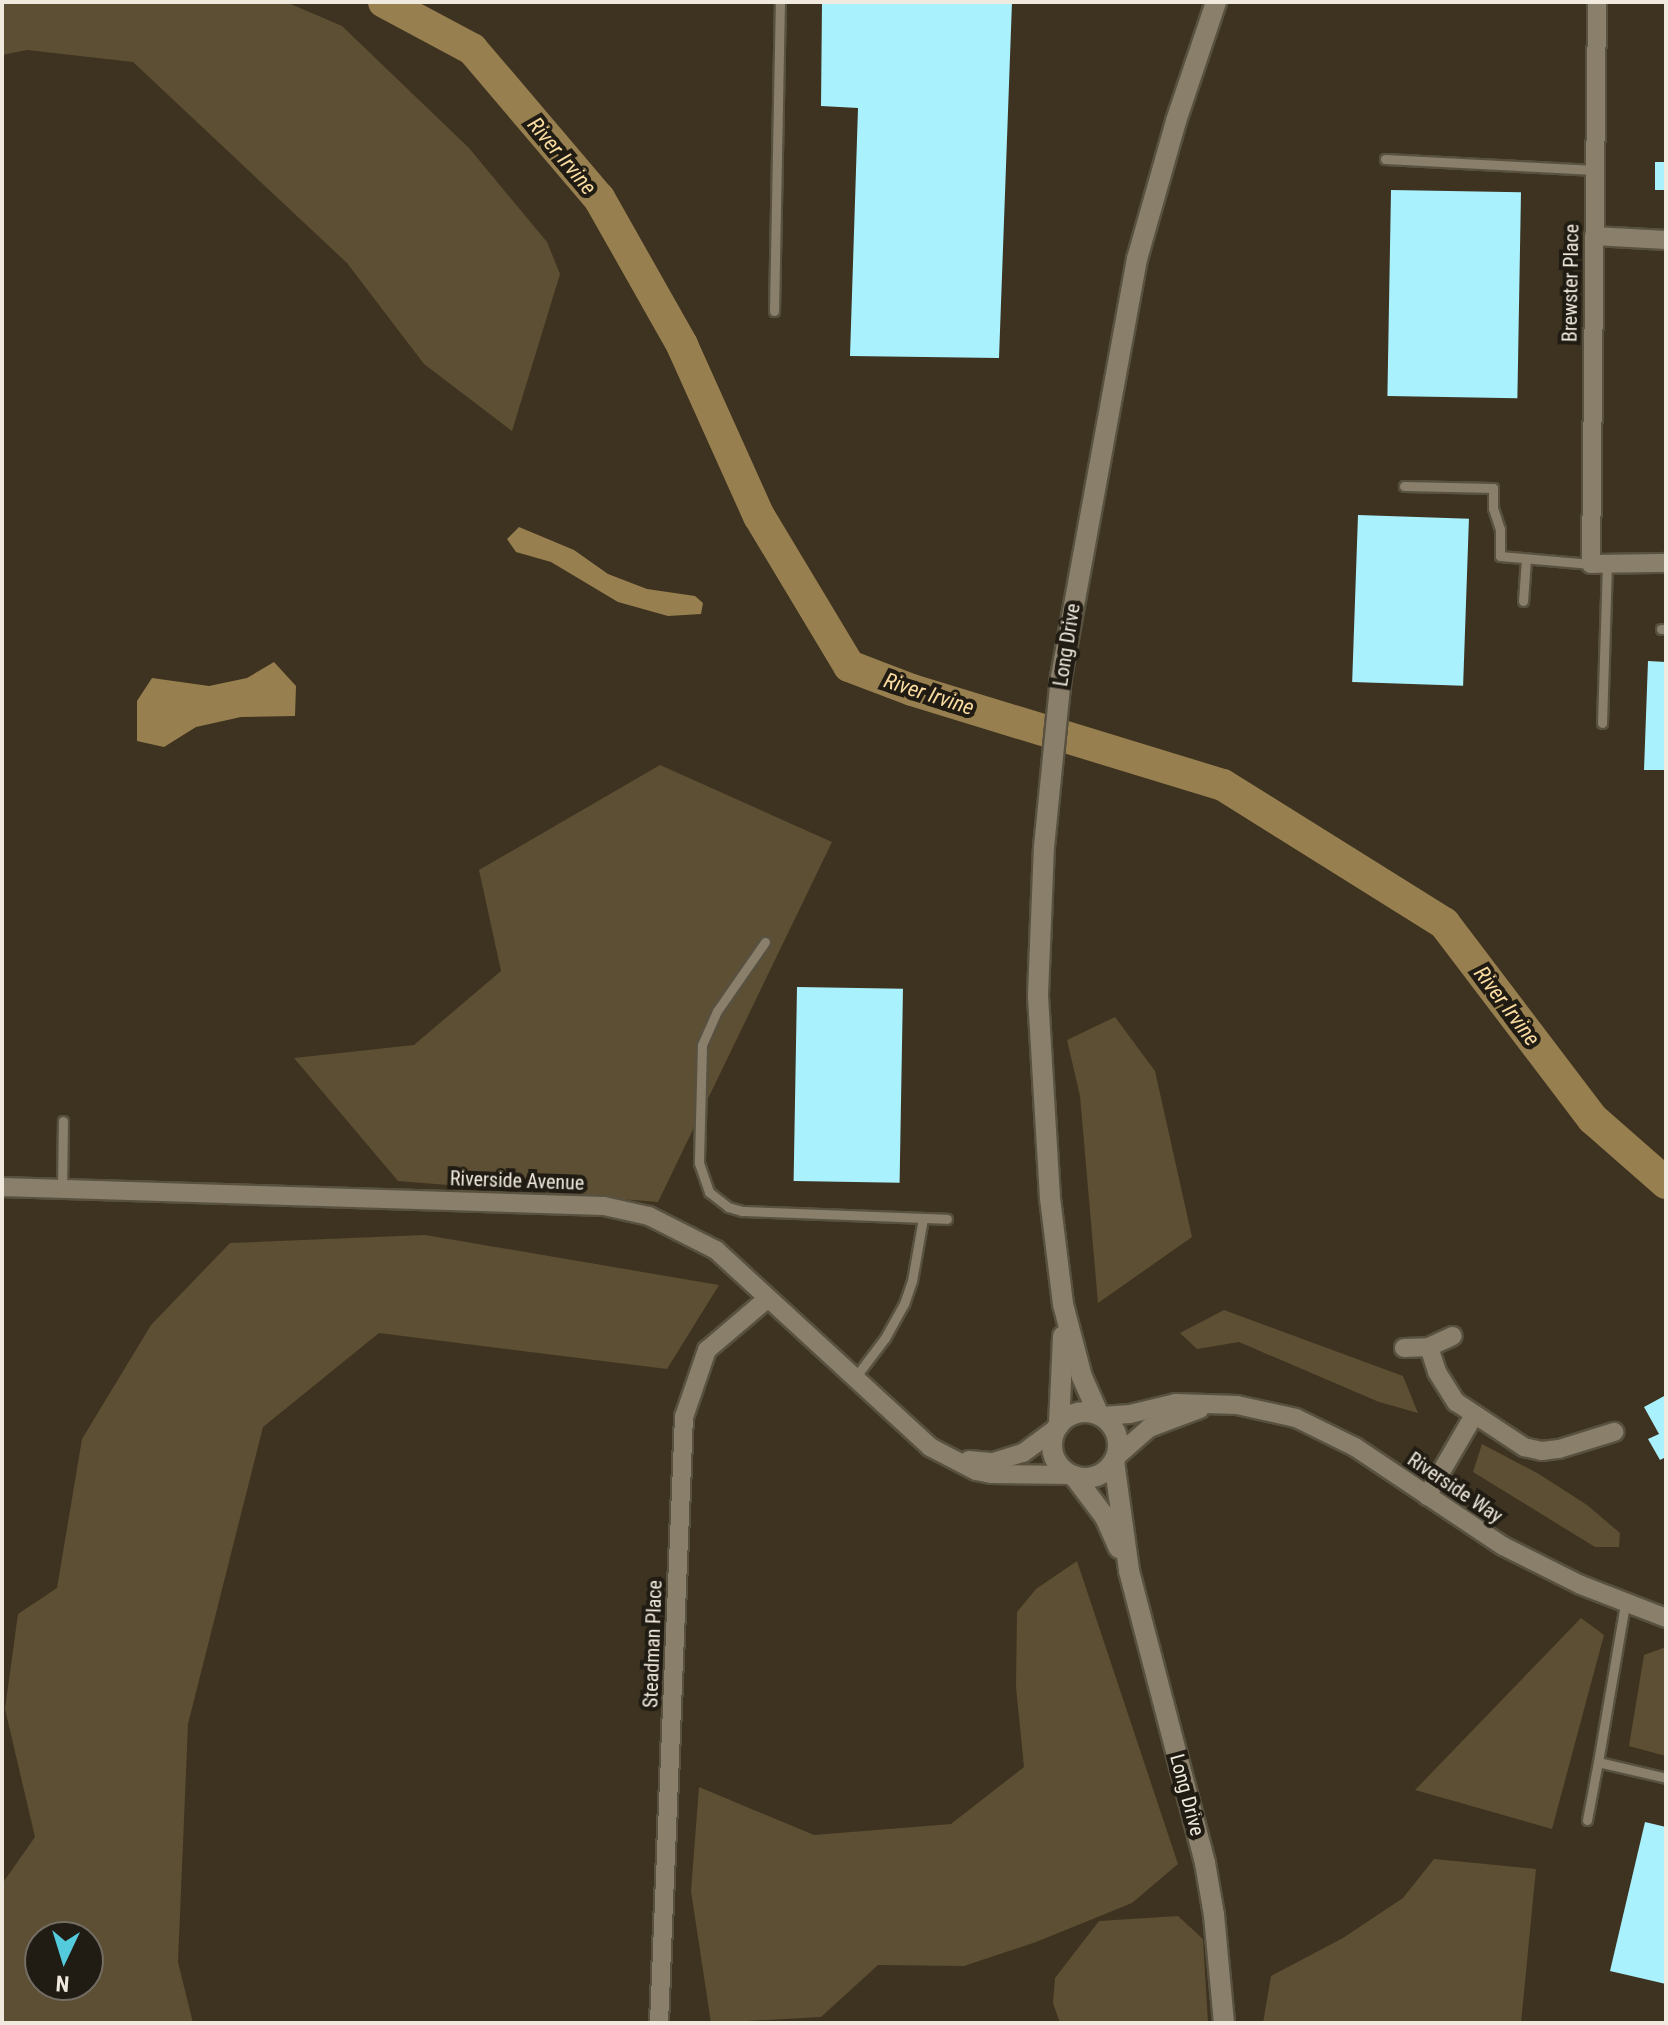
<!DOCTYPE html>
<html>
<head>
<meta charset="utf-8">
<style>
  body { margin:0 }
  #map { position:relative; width:1668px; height:2025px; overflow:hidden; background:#3d3320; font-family:"Roboto Condensed",sans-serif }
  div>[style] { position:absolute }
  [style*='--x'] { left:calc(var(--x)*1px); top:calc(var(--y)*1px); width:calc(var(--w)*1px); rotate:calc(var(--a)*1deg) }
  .green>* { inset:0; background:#5d4f33 }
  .water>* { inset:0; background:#987f4f }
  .river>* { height:32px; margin:-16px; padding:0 16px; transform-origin:16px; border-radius:16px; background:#987f4f }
  .building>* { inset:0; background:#aaf1fe; transform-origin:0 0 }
  .roads { filter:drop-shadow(2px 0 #585140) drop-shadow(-2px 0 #585140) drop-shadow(0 2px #585140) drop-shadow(0 -2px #585140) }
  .service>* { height:9px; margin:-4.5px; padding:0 4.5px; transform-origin:4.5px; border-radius:4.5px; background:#8a7f6a }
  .minor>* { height:18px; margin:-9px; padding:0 9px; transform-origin:9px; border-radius:9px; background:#8a7f6a }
  .secondary>* { height:20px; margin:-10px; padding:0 10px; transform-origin:10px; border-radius:10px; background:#8a7f6a }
  .secondary>.ring { margin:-10px; padding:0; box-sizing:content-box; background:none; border:20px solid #8a7f6a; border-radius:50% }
  span { translate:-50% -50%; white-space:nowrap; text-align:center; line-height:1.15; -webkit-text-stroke:8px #201b13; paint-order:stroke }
  .street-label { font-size:20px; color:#efe9de }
  .water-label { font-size:22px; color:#fadca1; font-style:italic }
  .frame { position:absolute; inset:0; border:4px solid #efe9de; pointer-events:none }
  .north { position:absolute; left:24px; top:1921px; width:80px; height:80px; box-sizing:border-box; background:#201b13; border:2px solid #736d64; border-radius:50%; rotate:184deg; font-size:22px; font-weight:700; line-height:32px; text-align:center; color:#efe9de }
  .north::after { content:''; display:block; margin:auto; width:28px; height:36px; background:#54cadd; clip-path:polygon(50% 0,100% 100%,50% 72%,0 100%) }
</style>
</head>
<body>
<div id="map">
  <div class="green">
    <div style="clip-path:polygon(2px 2px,286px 2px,342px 26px,469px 148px,547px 242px,560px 274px,512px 431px,424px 364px,347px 263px,133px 62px,27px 50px,2px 55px)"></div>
    <div style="clip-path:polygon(660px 765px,832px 842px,658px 1202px,398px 1181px,294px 1058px,414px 1045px,501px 971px,479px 870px)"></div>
    <div style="clip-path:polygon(1115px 1017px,1155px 1071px,1192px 1237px,1098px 1303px,1080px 1096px,1067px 1040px)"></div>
    <div style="clip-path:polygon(evenodd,425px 1235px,719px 1285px,667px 1369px,379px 1333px,263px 1427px,188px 1724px,178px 1962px,193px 2023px,2px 2023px,2px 1884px,35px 1837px,5px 1709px,18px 1614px,57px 1588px,82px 1439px,151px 1325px,230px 1243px,425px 1235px,40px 1937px,88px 1937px,88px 1985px,40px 1985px,40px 1937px)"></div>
    <div style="clip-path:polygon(1224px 1310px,1403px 1376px,1418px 1413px,1379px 1402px,1239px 1342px,1197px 1349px,1180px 1333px)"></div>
    <div style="clip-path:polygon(1482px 1444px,1539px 1474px,1587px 1505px,1620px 1533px,1619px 1547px,1595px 1547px,1473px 1472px)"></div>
    <div style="clip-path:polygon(1077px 1561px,1178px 1864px,1132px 1903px,1036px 1942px,964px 1966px,878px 1965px,821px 2017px,711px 2023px,691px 1891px,699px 1787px,814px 1835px,951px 1824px,1024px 1767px,1016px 1687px,1017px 1612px,1036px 1589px)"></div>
    <div style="clip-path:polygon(1581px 1618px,1604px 1635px,1552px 1829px,1415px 1790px)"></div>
    <div style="clip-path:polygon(1666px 1647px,1666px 1756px,1629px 1746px,1644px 1655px)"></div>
    <div style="clip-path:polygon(1434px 1859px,1536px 1869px,1521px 2023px,1263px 2023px,1271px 1976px,1343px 1938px,1403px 1898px)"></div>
    <div style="clip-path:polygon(1178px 1916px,1203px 1939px,1208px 2023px,1060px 2023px,1053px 2003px,1055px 1978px,1099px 1921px)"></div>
  </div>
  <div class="water">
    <div style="clip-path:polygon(519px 527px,574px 550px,608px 574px,647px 589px,695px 596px,703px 603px,701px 614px,668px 616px,618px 602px,551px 562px,516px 552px,507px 539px)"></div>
    <div style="clip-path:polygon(274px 662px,296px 686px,295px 716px,241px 717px,196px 727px,164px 747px,137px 741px,137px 701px,152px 678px,209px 686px,247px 678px)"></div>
  </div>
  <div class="river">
    <div style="--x:384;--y:2;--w:100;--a:28.1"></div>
    <div style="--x:472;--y:49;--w:196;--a:49.6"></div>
    <div style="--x:599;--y:198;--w:169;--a:60.5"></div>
    <div style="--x:682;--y:345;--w:188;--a:65.8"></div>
    <div style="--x:759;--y:516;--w:175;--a:59"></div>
    <div style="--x:849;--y:666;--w:67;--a:20.9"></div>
    <div style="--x:912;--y:690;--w:325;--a:17"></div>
    <div style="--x:1223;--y:785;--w:261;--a:32"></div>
    <div style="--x:1444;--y:923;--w:246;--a:52.8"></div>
    <div style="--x:1593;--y:1119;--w:97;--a:41.2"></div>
  </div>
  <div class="building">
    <div style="clip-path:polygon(822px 2px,1012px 2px,999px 358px,850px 356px,858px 108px,821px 106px)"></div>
    <div style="left:1655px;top:162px;width:11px;height:28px"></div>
    <div style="left:1391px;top:190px;width:130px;height:206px;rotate:1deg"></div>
    <div style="left:1358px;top:515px;width:111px;height:167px;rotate:2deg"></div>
    <div style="clip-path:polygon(1648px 661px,1666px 662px,1666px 770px,1644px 770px)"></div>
    <div style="left:797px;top:987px;width:106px;height:194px;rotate:1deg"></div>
    <div style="clip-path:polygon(1666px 1395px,1666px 1457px,1660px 1460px,1648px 1439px,1659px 1434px,1644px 1407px)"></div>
    <div style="clip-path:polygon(1645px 1822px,1666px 1827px,1666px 1984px,1610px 1971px)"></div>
  </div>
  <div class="roads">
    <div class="service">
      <div style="--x:1385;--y:159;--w:210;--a:3"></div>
      <div style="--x:774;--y:311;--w:309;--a:-88.9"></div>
      <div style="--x:1404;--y:486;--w:89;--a:1.3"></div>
      <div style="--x:1493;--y:488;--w:20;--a:90"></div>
      <div style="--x:1493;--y:508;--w:22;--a:72"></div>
      <div style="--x:1500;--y:529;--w:27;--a:90"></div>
      <div style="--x:1500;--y:556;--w:91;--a:5"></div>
      <div style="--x:1523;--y:601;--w:42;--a:-85.9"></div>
      <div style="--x:1661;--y:629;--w:5;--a:0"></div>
      <div style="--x:1602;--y:723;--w:159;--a:-88.2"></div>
      <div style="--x:765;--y:942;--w:84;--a:124.8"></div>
      <div style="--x:717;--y:1011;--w:37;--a:114"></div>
      <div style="--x:702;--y:1045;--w:118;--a:91.5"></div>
      <div style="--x:699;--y:1163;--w:31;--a:71"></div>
      <div style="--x:709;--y:1192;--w:24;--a:38"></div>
      <div style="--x:728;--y:1207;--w:15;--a:16"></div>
      <div style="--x:742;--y:1211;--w:205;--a:2.2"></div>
      <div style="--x:62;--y:1189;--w:68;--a:-89.2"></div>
      <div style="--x:854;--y:1379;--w:51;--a:-52.9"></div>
      <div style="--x:885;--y:1338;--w:39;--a:-61"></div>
      <div style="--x:904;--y:1304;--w:24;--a:-71"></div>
      <div style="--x:912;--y:1281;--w:64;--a:-80.1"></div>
      <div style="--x:1625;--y:1604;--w:160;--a:99.7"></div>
      <div style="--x:1598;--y:1762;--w:70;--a:13.2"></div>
      <div style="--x:1587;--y:1820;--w:59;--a:-79.3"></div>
    </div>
    <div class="minor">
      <div style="--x:1597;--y:2;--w:562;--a:90.61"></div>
      <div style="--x:1591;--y:564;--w:75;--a:-0.8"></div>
      <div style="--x:1594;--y:236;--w:72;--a:3.2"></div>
      <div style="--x:2;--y:1187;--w:602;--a:1.81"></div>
      <div style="--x:604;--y:1206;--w:46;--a:12.5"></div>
      <div style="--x:649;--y:1216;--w:75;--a:26.9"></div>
      <div style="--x:716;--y:1250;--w:291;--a:42.6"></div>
      <div style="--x:930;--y:1447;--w:52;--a:27.6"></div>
      <div style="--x:976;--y:1471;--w:16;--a:11"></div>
      <div style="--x:992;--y:1474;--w:79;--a:0.7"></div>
      <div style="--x:1429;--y:1347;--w:26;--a:72"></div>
      <div style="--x:1437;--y:1372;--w:36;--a:58"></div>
      <div style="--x:1456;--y:1402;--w:82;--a:33.5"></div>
      <div style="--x:1524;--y:1447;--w:18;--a:13"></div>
      <div style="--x:1542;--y:1451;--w:17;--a:-7"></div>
      <div style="--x:1559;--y:1449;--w:58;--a:-17.2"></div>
      <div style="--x:1404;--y:1348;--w:25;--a:-2"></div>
      <div style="--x:1429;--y:1347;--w:26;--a:-25"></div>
      <div style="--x:1101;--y:1416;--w:29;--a:-4"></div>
      <div style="--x:1130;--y:1414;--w:47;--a:-13.4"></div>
      <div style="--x:1176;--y:1403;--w:61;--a:1.9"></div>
      <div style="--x:1237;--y:1405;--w:60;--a:12.4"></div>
      <div style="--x:1296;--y:1418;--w:66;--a:26.2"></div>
      <div style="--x:1355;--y:1447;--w:178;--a:33.8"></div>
      <div style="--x:1503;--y:1546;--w:87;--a:26.6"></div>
      <div style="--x:1581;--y:1585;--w:91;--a:21.2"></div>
      <div style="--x:1116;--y:1457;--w:44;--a:-41.3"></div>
      <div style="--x:1149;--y:1428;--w:54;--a:-20.4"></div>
      <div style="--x:969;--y:1460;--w:24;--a:5"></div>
      <div style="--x:993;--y:1462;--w:31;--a:-17"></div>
      <div style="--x:1023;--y:1453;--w:44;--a:-36.6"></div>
      <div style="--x:1427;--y:1496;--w:91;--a:-59.8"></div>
      <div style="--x:659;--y:2023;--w:607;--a:-87.64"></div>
      <div style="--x:684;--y:1417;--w:71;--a:-71.1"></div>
      <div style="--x:707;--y:1350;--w:79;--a:-40.4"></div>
    </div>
    <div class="secondary">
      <div class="ring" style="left:1052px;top:1412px;width:46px;height:46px"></div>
      <div style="--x:1099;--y:1415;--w:42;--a:-114.1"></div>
      <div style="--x:1082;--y:1377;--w:75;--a:-104.6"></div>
      <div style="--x:1063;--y:1304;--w:107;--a:-97"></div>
      <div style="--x:1050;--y:1198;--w:203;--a:-93.4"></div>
      <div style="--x:1038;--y:995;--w:148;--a:-87.7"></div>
      <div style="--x:1044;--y:847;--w:171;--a:-84.3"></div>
      <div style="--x:1061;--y:677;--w:425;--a:-79.7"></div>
      <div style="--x:1137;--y:259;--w:143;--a:-74.2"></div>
      <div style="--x:1176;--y:121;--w:126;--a:-71.4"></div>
      <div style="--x:1059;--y:1425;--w:89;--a:-87.4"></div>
      <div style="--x:1114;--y:1461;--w:111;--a:82.2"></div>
      <div style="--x:1129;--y:1571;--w:302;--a:75.4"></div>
      <div style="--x:1205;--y:1863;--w:53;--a:80.2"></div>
      <div style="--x:1214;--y:1915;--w:108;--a:84.7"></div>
      <div style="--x:1074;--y:1476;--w:51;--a:52.9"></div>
      <div style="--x:1105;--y:1517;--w:34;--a:66"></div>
    </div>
  </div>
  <div class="street-label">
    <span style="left:1571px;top:283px;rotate:-89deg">Brewster Place</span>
    <span style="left:1067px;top:645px;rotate:-81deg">Long Drive</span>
    <span style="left:517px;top:1181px;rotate:2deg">Riverside Avenue</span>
    <span style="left:1455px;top:1488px;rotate:34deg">Riverside Way</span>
    <span style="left:653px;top:1644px;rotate:-88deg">Steadman Place</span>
    <span style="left:1187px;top:1795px;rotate:75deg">Long Drive</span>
  </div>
  <div class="water-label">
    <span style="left:562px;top:156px;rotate:50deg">River Irvine</span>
    <span style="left:929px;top:694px;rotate:18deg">River Irvine</span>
    <span style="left:1507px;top:1006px;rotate:53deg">River Irvine</span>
  </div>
  <div class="frame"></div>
  <div class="north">N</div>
</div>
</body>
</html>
